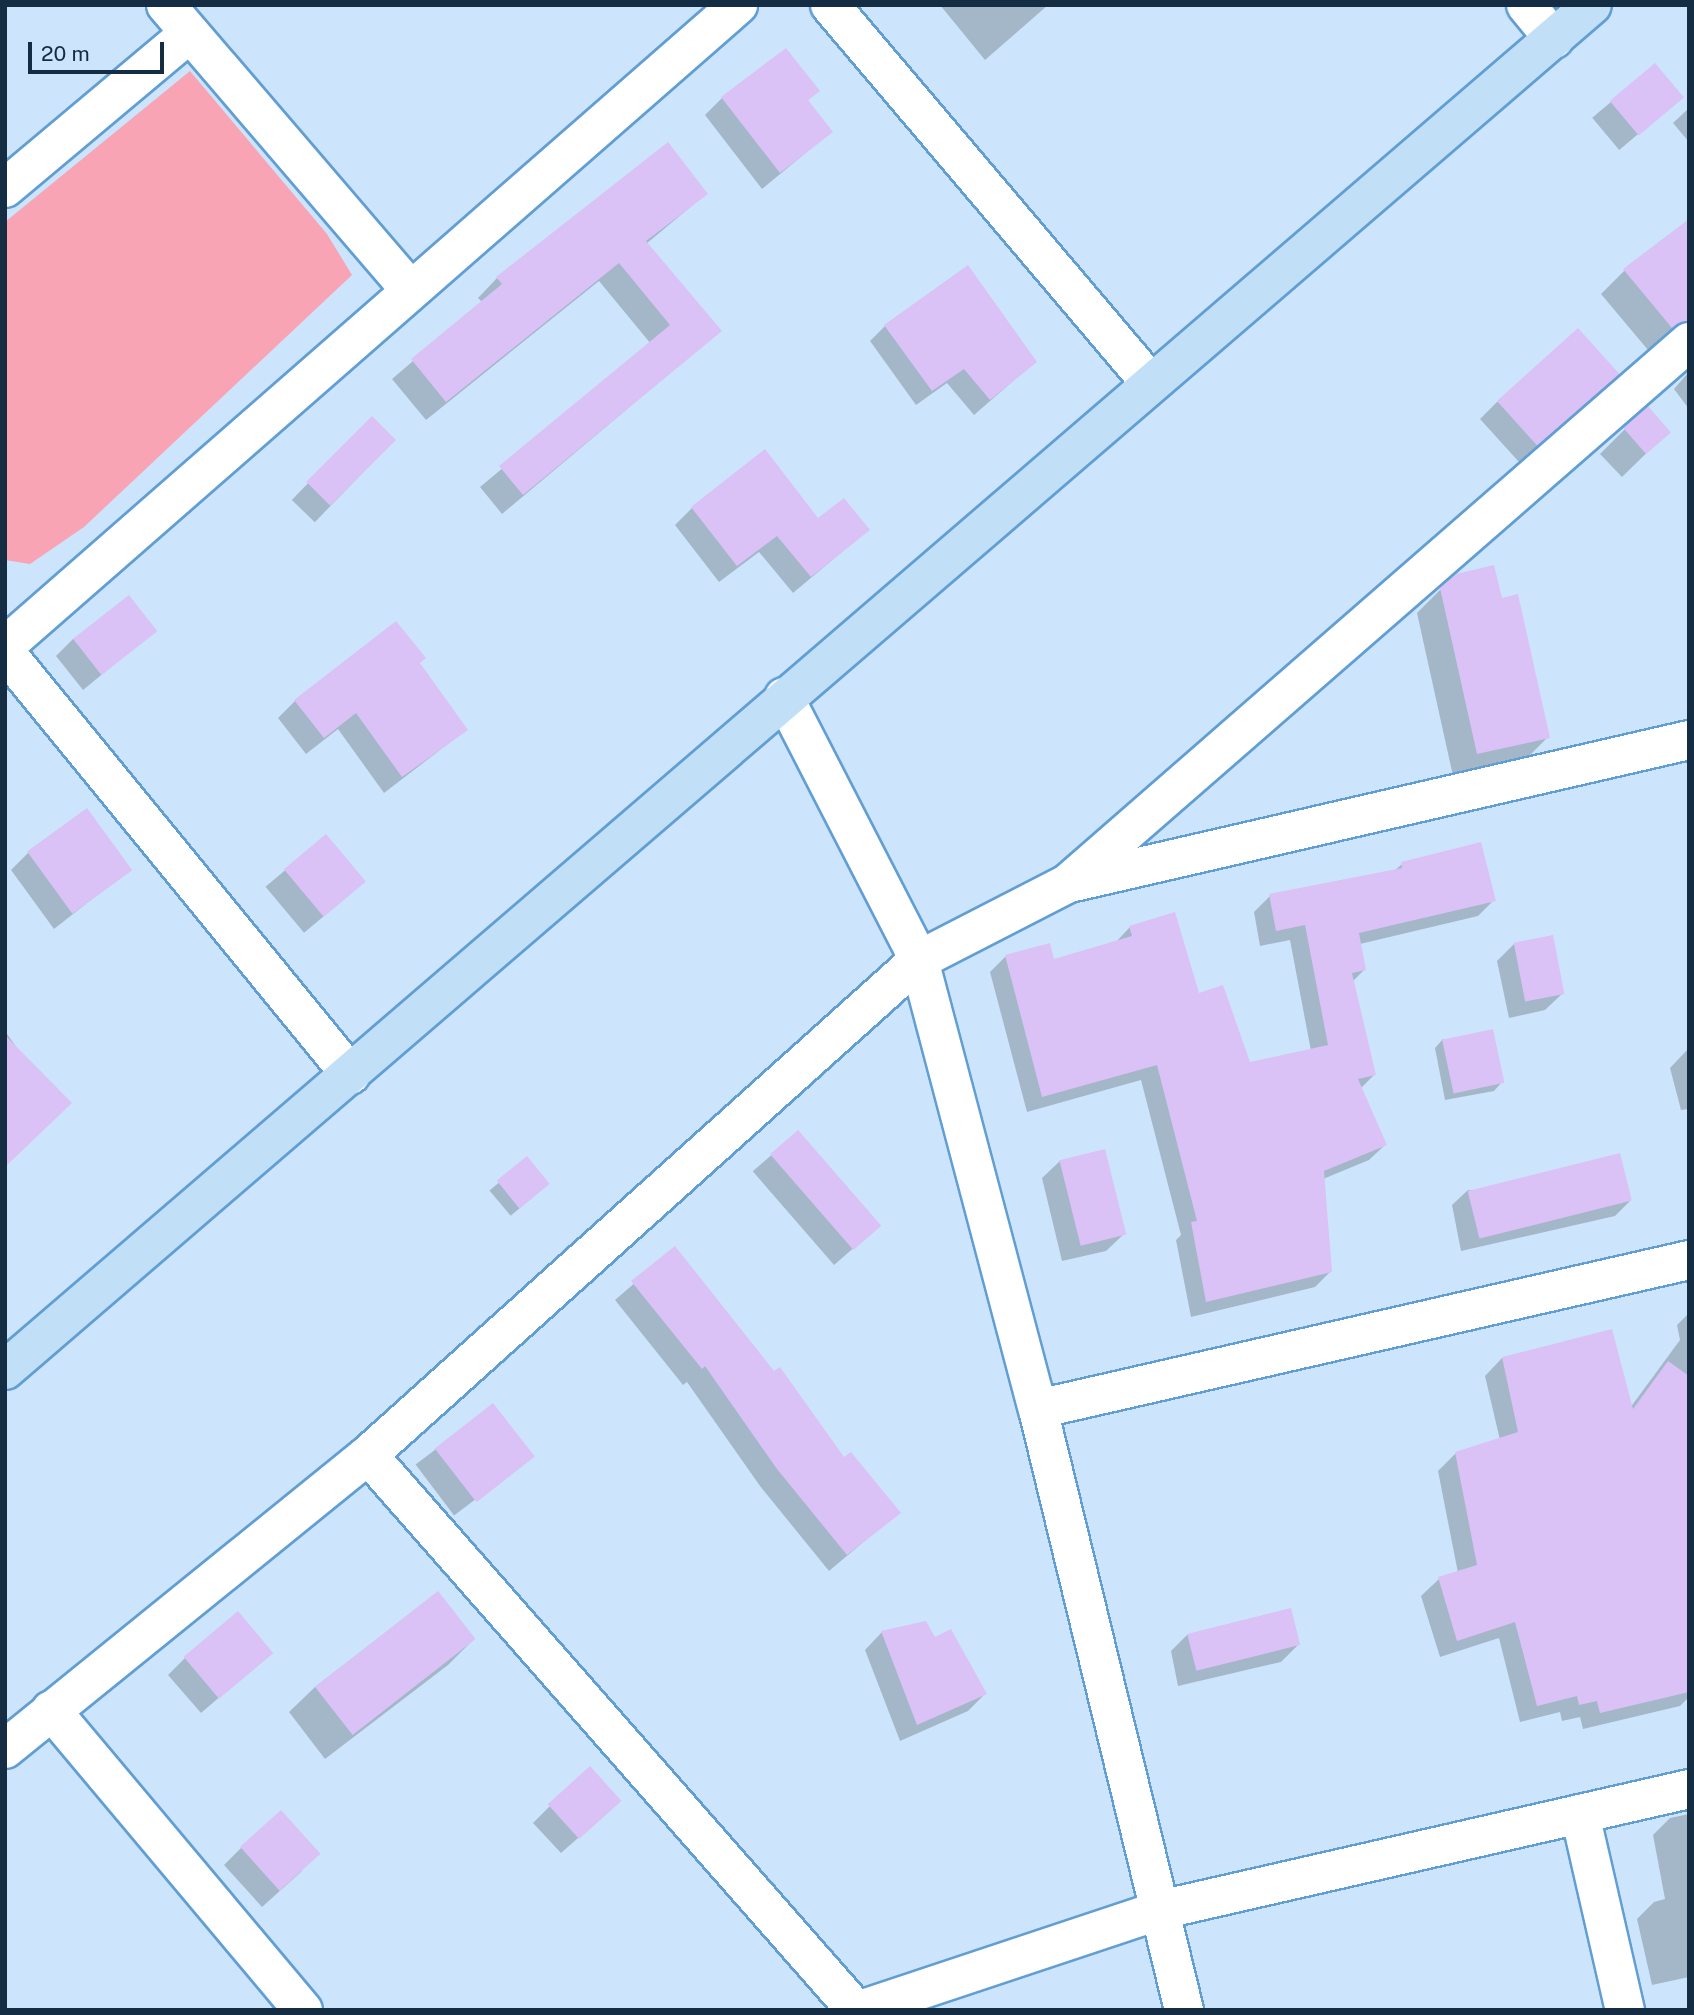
<!DOCTYPE html>
<html>
<head>
<meta charset="utf-8">
<style>
  body { margin:0 }
  #map { position:relative; width:1694px; height:2015px; overflow:hidden; background:#cde5fc; font-family:"Public Sans",sans-serif }
  div>[style] { position:absolute }
  [style*='--x'] { left:calc(var(--x)*1px); top:calc(var(--y)*1px); width:calc(var(--w)*1px); rotate:calc(var(--a)*1deg) }
  .green>* { inset:0; background:#f8a4b5 }
  .shadow>* { inset:0; background:#0003; transform-origin:0 0 }
  .building>* { inset:0; background:#dac1f6; transform-origin:0 0 }
  .roads { filter:drop-shadow(2px 0 #619ed3) drop-shadow(-2px 0 #619ed3) drop-shadow(0 2px #619ed3) drop-shadow(0 -2px #619ed3) }
  .street>* { height:38px; margin:-19px; padding:0 19px; transform-origin:19px; border-radius:19px; background:#fff }
  .secondary>* { height:38px; margin:-19px; padding:0 19px; transform-origin:19px; border-radius:19px; background:#c1e0f8 }
  span { translate:-50% -50%; white-space:nowrap; text-align:center; line-height:1.15; -webkit-text-stroke:6px #cde5fc; paint-order:stroke }
  .frame { position:absolute; inset:0; border:7px solid #142d42; pointer-events:none }
  .scale { position:absolute; left:28px; top:42px; width:136px; height:32px; box-sizing:border-box; border:4px solid #142d42; border-top:0; padding-left:9px; font-size:21px; line-height:24px; white-space:nowrap; color:#142d42; -webkit-text-stroke:5px #cde5fc; paint-order:stroke }
</style>
</head>
<body>
<div id="map">
  <div class="green">
    <div style="clip-path:polygon(190px 71px,327px 234px,352px 275px,84px 527px,30px 564px,5px 560px,5px 222px)"></div>
  </div>
  <div class="shadow">
    <div style="clip-path:polygon(940px 5px,1048px 5px,985px 60px)"></div>
    <div style="left:1655px;top:65px;width:42px;height:82px;rotate:50deg"></div>
    <div style="clip-path:polygon(817px 91px,807px 101px,831px 132px,762px 189px,705px 115px,722px 98px)"></div>
    <div style="clip-path:polygon(1689px 108px,1689px 142px,1673px 123px)"></div>
    <div style="clip-path:polygon(706px 194px,646px 244px,720px 331px,502px 514px,480px 487px,651px 344px,599px 281px,426px 420px,392px 379px,482px 302px,478px 298px,497px 278px)"></div>
    <div style="clip-path:polygon(1689px 241px,1689px 409px,1674px 389px,1687px 374px,1683px 352px,1661px 343px,1648px 350px,1601px 294px,1624px 271px)"></div>
    <div style="clip-path:polygon(885px 326px,1035px 362px,974px 415px,947px 383px,916px 405px,870px 341px)"></div>
    <div style="clip-path:polygon(1600px 391px,1519px 462px,1480px 419px,1497px 402px)"></div>
    <div style="left:371px;top:418px;width:32px;height:114px;rotate:44deg"></div>
    <div style="clip-path:polygon(1625px 429px,1669px 431px,1622px 477px,1600px 454px)"></div>
    <div style="clip-path:polygon(692px 508px,818px 521px,868px 530px,793px 593px,759px 552px,719px 582px,675px 525px)"></div>
    <div style="clip-path:polygon(1441px 589px,1500px 600px,1548px 737px,1524px 761px,1453px 776px,1417px 613px)"></div>
    <div style="clip-path:polygon(155px 631px,83px 690px,56px 656px,73px 639px)"></div>
    <div style="clip-path:polygon(418px 664px,466px 730px,384px 793px,338px 729px,306px 754px,278px 718px,295px 701px)"></div>
    <div style="left:326px;top:836px;width:60px;height:79px;rotate:50deg"></div>
    <div style="clip-path:polygon(28px 853px,129px 870px,54px 929px,11px 870px)"></div>
    <div style="clip-path:polygon(1402px 864px,1494px 900px,1478px 916px,1360px 944px,1364px 970px,1352px 982px,1374px 1075px,1360px 1089px,1385px 1145px,1369px 1160px,1323px 1179px,1331px 1271px,1315px 1287px,1191px 1317px,1176px 1240px,1181px 1235px,1141px 1080px,1027px 1112px,990px 972px,1005px 957px,1053px 961px,1115px 943px,1130px 927px,1198px 995px,1249px 1064px,1311px 1051px,1290px 940px,1260px 946px,1254px 912px,1270px 896px,1394px 871px)"></div>
    <div style="clip-path:polygon(1514px 944px,1563px 993px,1545px 1010px,1509px 1018px,1497px 961px)"></div>
    <div style="clip-path:polygon(5px 1031px,24px 1058px,5px 1166px)"></div>
    <div style="clip-path:polygon(1443px 1039px,1502px 1082px,1494px 1091px,1445px 1100px,1435px 1048px)"></div>
    <div style="clip-path:polygon(1688px 1049px,1689px 1109px,1681px 1110px,1670px 1068px)"></div>
    <div style="left:798px;top:1132px;width:124px;height:60px;rotate:49deg"></div>
    <div style="left:527px;top:1159px;width:33px;height:49px;rotate:50deg"></div>
    <div style="clip-path:polygon(1060px 1161px,1124px 1234px,1106px 1251px,1062px 1261px,1042px 1178px)"></div>
    <div style="clip-path:polygon(1468px 1190px,1630px 1201px,1615px 1216px,1461px 1251px,1452px 1205px)"></div>
    <div style="clip-path:polygon(674px 1249px,844px 1460px,898px 1513px,829px 1571px,760px 1486px,687px 1382px,683px 1385px,615px 1300px)"></div>
    <div style="clip-path:polygon(1689px 1313px,1689px 1697px,1680px 1706px,1583px 1729px,1580px 1717px,1562px 1721px,1560px 1712px,1520px 1722px,1499px 1638px,1440px 1657px,1421px 1596px,1439px 1579px,1458px 1573px,1438px 1471px,1455px 1454px,1500px 1440px,1485px 1376px,1502px 1358px,1630px 1408px,1680px 1340px,1677px 1325px)"></div>
    <div style="left:493px;top:1406px;width:64px;height:97px;rotate:53deg"></div>
    <div style="clip-path:polygon(437px 1593px,474px 1639px,448px 1665px,325px 1759px,289px 1712px,315px 1687px)"></div>
    <div style="clip-path:polygon(882px 1632px,934px 1639px,985px 1694px,968px 1711px,900px 1741px,865px 1650px)"></div>
    <div style="clip-path:polygon(1188px 1634px,1298px 1645px,1281px 1662px,1178px 1686px,1171px 1651px)"></div>
    <div style="clip-path:polygon(271px 1653px,201px 1713px,168px 1675px,185px 1658px)"></div>
    <div style="clip-path:polygon(620px 1801px,561px 1853px,533px 1823px,550px 1806px)"></div>
    <div style="clip-path:polygon(1689px 1814px,1689px 1977px,1652px 1985px,1637px 1919px,1654px 1902px,1665px 1899px,1653px 1835px,1670px 1818px)"></div>
    <div style="clip-path:polygon(241px 1848px,302px 1871px,262px 1907px,224px 1865px)"></div>
  </div>
  <div class="building">
    <div style="clip-path:polygon(786px 48px,820px 91px,808px 100px,833px 132px,780px 173px,721px 97px)"></div>
    <div style="left:1655px;top:63px;width:45px;height:59px;rotate:50deg"></div>
    <div style="clip-path:polygon(668px 142px,708px 194px,646px 241px,722px 331px,523px 495px,499px 466px,670px 325px,619px 263px,446px 402px,411px 359px,502px 284px,496px 277px)"></div>
    <div style="clip-path:polygon(1689px 219px,1689px 321px,1672px 328px,1623px 269px)"></div>
    <div style="clip-path:polygon(968px 265px,1037px 362px,990px 400px,964px 369px,932px 391px,884px 325px)"></div>
    <div style="left:1578px;top:328px;width:62px;height:109px;rotate:48deg"></div>
    <div style="left:1648px;top:406px;width:35px;height:33px;rotate:49deg"></div>
    <div style="left:372px;top:416px;width:34px;height:93px;rotate:45deg"></div>
    <div style="clip-path:polygon(765px 449px,818px 518px,844px 498px,870px 530px,811px 577px,777px 536px,737px 566px,691px 507px)"></div>
    <div style="clip-path:polygon(1494px 565px,1502px 598px,1518px 594px,1550px 738px,1477px 754px,1440px 588px,1456px 574px)"></div>
    <div style="left:129px;top:595px;width:46px;height:71px;rotate:52deg"></div>
    <div style="clip-path:polygon(396px 621px,426px 658px,420px 663px,468px 730px,402px 777px,356px 713px,324px 738px,294px 700px)"></div>
    <div style="left:87px;top:808px;width:77px;height:74px;rotate:54deg"></div>
    <div style="left:326px;top:834px;width:62px;height:55px;rotate:50deg"></div>
    <div style="clip-path:polygon(1481px 842px,1496px 901px,1359px 933px,1366px 970px,1352px 973px,1376px 1075px,1358px 1079px,1387px 1145px,1324px 1171px,1332px 1272px,1206px 1302px,1191px 1222px,1197px 1221px,1157px 1065px,1042px 1097px,1005px 955px,1050px 943px,1054px 959px,1132px 936px,1129px 926px,1175px 912px,1199px 993px,1223px 985px,1250px 1062px,1328px 1045px,1305px 925px,1276px 931px,1269px 894px,1402px 868px,1401px 862px)"></div>
    <div style="left:1553px;top:935px;width:60px;height:40px;rotate:79deg"></div>
    <div style="left:1493px;top:1029px;width:55px;height:52px;rotate:78deg"></div>
    <div style="clip-path:polygon(5px 1035px,72px 1103px,5px 1167px)"></div>
    <div style="left:798px;top:1130px;width:127px;height:37px;rotate:49deg"></div>
    <div style="left:1105px;top:1149px;width:88px;height:47px;rotate:76deg"></div>
    <div style="left:1620px;top:1153px;width:49px;height:157px;rotate:76deg"></div>
    <div style="left:527px;top:1156px;width:36px;height:39px;rotate:51deg"></div>
    <div style="clip-path:polygon(675px 1246px,774px 1371px,780px 1367px,844px 1457px,851px 1452px,901px 1513px,847px 1555px,777px 1469px,705px 1366px,702px 1369px,631px 1281px)"></div>
    <div style="clip-path:polygon(1612px 1329px,1633px 1409px,1668px 1361px,1689px 1376px,1689px 1692px,1600px 1713px,1597px 1701px,1579px 1705px,1577px 1696px,1537px 1706px,1515px 1622px,1457px 1641px,1438px 1577px,1477px 1565px,1455px 1452px,1518px 1432px,1502px 1357px)"></div>
    <div style="left:493px;top:1403px;width:68px;height:74px;rotate:52deg"></div>
    <div style="left:438px;top:1591px;width:61px;height:156px;rotate:52deg"></div>
    <div style="left:1291px;top:1608px;width:38px;height:107px;rotate:76deg"></div>
    <div style="left:238px;top:1611px;width:55px;height:71px;rotate:50deg"></div>
    <div style="clip-path:polygon(926px 1621px,935px 1637px,951px 1629px,987px 1694px,917px 1725px,881px 1631px)"></div>
    <div style="left:590px;top:1766px;width:47px;height:57px;rotate:48deg"></div>
    <div style="left:281px;top:1810px;width:59px;height:55px;rotate:48deg"></div>
  </div>
  <div class="roads">
    <div class="street">
      <div style="--x:166;--y:5;--w:375;--a:49.4"></div>
      <div style="--x:830;--y:5;--w:494;--a:49.7"></div>
      <div style="--x:1526;--y:5;--w:44;--a:50.5"></div>
      <div style="--x:5;--y:188;--w:241;--a:-40"></div>
      <div style="--x:5;--y:646;--w:974;--a:-41.17"></div>
      <div style="--x:5;--y:652;--w:546;--a:50.72"></div>
      <div style="--x:784;--y:697;--w:296;--a:62.8"></div>
      <div style="--x:919;--y:960;--w:465;--a:75.2"></div>
      <div style="--x:1038;--y:1409;--w:618;--a:76.35"></div>
      <div style="--x:1074;--y:882;--w:631;--a:-13"></div>
      <div style="--x:1038;--y:1409;--w:668;--a:-12.89"></div>
      <div style="--x:368;--y:1455;--w:739;--a:48.68"></div>
      <div style="--x:51;--y:1710;--w:392;--a:50"></div>
      <div style="--x:5;--y:1749;--w:467;--a:-39"></div>
      <div style="--x:368;--y:1455;--w:741;--a:-41.94"></div>
      <div style="--x:919;--y:960;--w:166;--a:-27.2"></div>
      <div style="--x:1067;--y:884;--w:825;--a:-41.07"></div>
      <div style="--x:1580;--y:1814;--w:201;--a:77.1"></div>
      <div style="--x:860;--y:2010;--w:316;--a:-18.4"></div>
      <div style="--x:1160;--y:1910;--w:543;--a:-12.88"></div>
    </div>
    <div class="secondary">
      <div style="--x:5;--y:1370;--w:2093;--a:-40.7"></div>
    </div>
  </div>
  <div class="frame"></div>
  <div class="scale">20 m</div>
</div>
</body>
</html>
